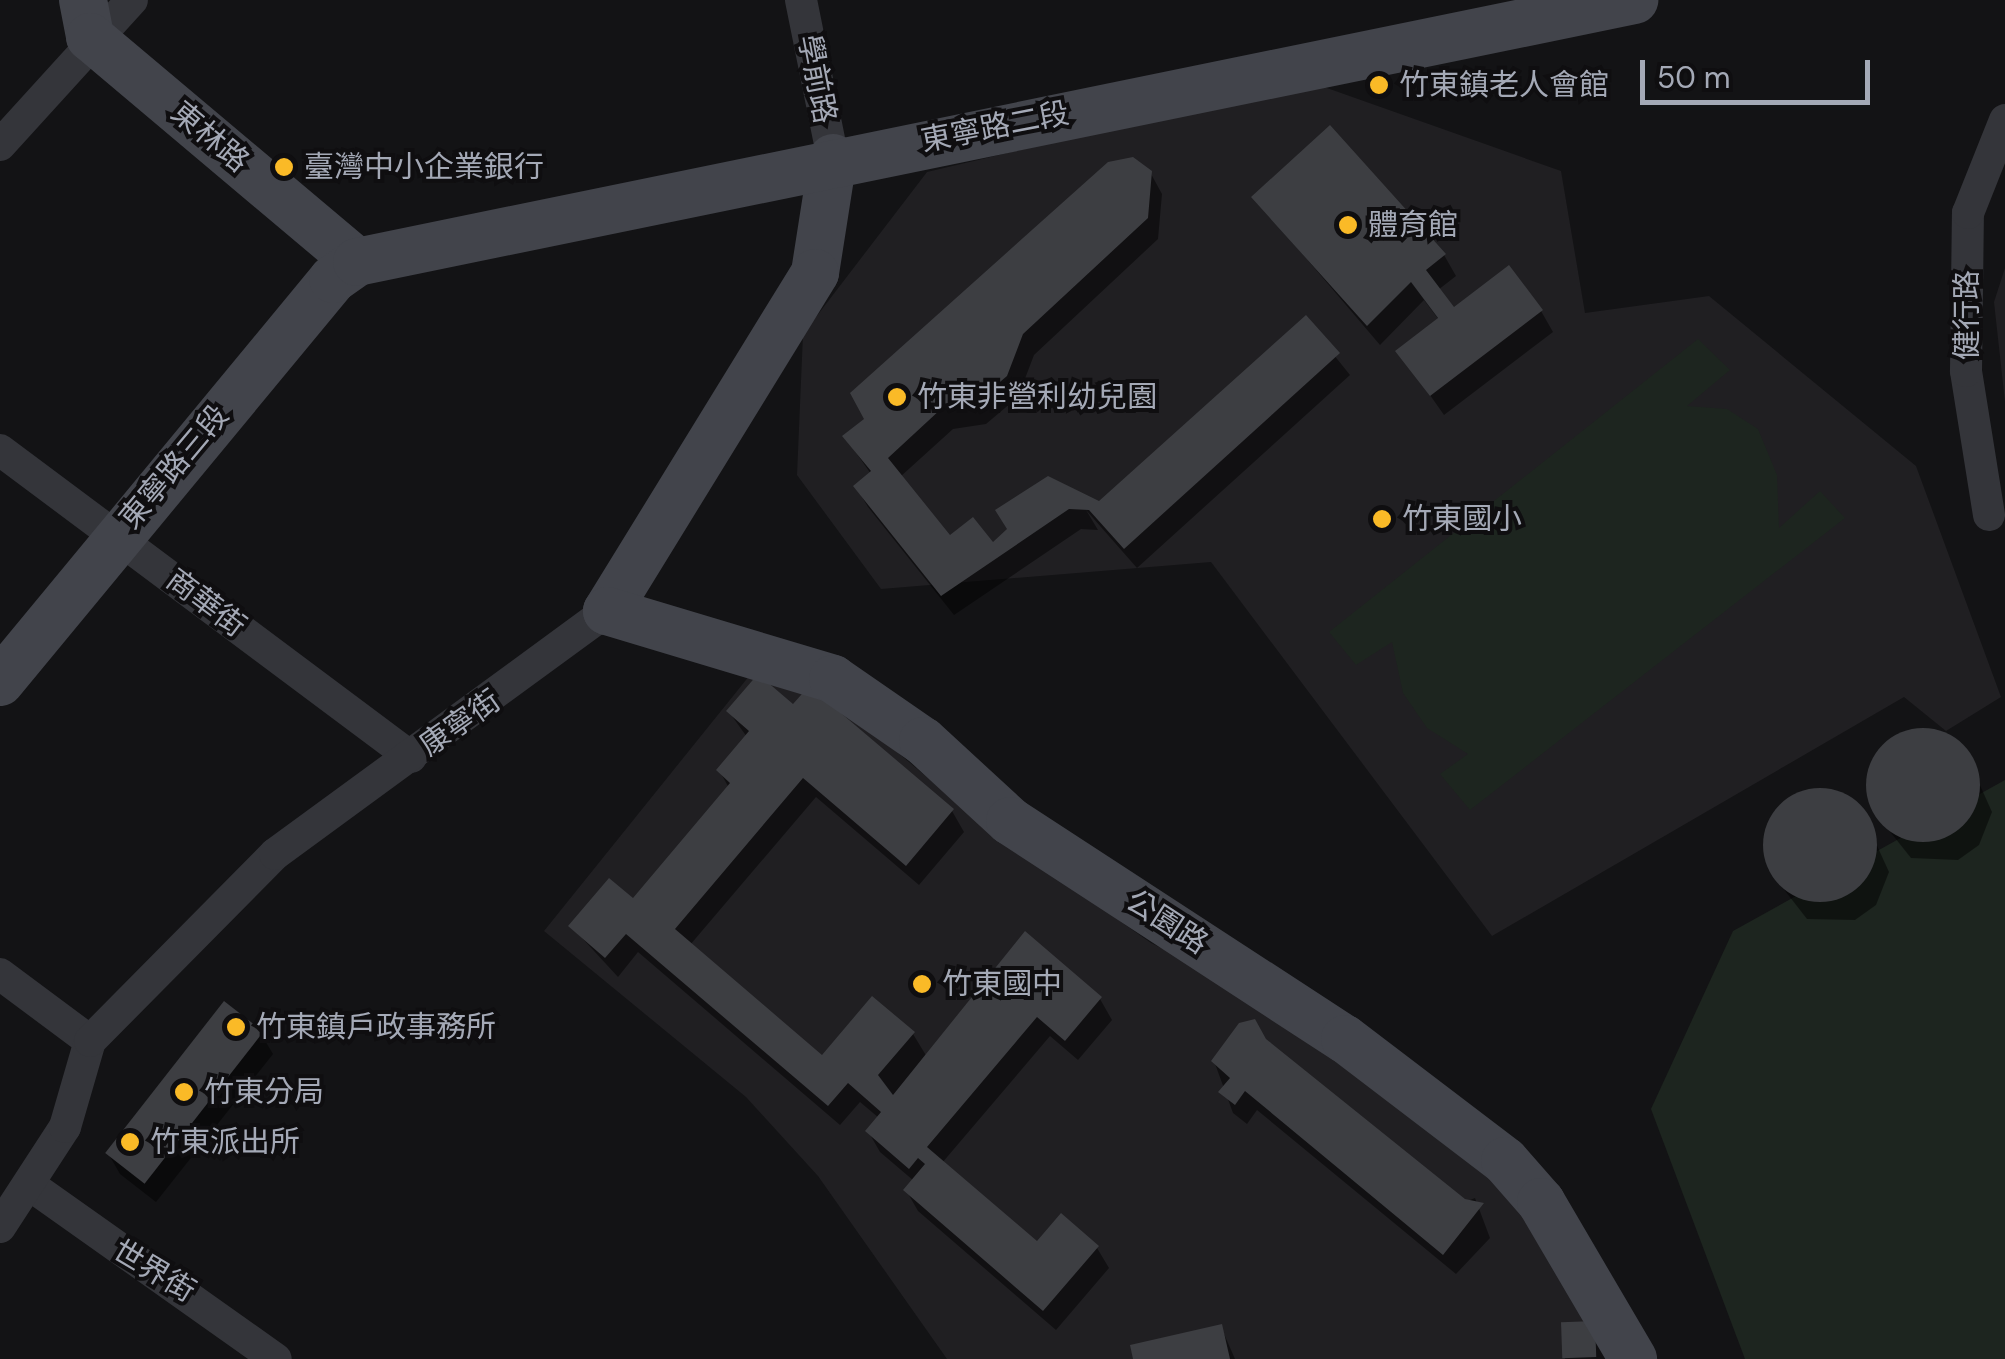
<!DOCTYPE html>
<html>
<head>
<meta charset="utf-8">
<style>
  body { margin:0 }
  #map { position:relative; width:2005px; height:1359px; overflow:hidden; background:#131315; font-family:"DM Sans","Noto Sans TC",sans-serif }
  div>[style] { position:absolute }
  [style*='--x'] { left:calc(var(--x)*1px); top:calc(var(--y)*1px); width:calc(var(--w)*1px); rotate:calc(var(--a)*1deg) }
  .built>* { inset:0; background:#201f22 }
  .green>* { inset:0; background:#1d251f }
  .shadow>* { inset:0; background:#0007 }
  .building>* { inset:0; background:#3d3e42; transform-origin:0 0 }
  .round { border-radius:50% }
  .street>* { height:32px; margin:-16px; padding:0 16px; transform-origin:16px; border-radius:16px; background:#34353a }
  .secondary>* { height:48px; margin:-24px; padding:0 24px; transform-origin:24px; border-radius:24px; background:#42444b }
  .dots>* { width:28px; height:28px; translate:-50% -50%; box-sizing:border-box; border:5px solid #0f0e10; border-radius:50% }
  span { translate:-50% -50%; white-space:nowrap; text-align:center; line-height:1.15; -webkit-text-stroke:8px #0f0e10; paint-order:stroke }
  .street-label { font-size:30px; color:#a4a9b6 }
  .poi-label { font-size:30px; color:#a4a9b6 }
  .left { translate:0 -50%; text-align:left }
  .scale { position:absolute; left:1640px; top:60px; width:230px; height:45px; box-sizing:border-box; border:5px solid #a4a9b6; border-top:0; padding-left:12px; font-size:30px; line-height:35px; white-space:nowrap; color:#a4a9b6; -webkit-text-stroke:8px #0f0e10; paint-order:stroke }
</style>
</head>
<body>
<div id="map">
  <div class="built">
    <div style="clip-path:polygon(1310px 82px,1561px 171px,1585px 313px,1709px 296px,1916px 466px,2001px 697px,1946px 731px,1904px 697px,1492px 936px,1211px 562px,881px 589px,797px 475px,803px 334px,927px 172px)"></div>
    <div style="clip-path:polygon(2005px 268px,2005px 402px,1994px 302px)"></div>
    <div style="clip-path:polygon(758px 665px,816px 684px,984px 825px,1151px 943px,1318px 1025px,1508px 1152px,1637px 1359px,947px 1359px,818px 1176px,746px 1097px,544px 931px)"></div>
  </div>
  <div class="green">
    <div style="clip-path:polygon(1698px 339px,1730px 370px,1687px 406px,1727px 409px,1758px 429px,1777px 475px,1779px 528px,1820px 491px,1845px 518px,1470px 810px,1440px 774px,1468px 754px,1427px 728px,1403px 693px,1392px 642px,1356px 665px,1329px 632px)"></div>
    <div style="clip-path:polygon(2005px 780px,2005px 1359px,1745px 1359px,1651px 1109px,1733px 931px)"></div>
  </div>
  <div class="shadow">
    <div style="clip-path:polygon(1150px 172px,1162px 194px,1158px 239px,1034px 355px,1018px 397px,986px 424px,953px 429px,900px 477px,949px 539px,993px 546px,1009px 530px,998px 510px,1100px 504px,1305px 319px,1350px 375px,1137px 568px,1086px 510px,1098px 530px,1081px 529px,954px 615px,868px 507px,856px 487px,871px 474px,845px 437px)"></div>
    <div style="clip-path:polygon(1254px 197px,1444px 255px,1456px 276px,1438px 290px,1454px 311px,1541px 311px,1553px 332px,1444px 415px,1399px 351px,1439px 320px,1424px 300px,1380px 345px)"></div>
    <div style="clip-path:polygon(793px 707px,952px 811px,964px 832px,919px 885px,816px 797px,690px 945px,823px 1058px,913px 1034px,927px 1057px,1025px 935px,1100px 999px,1112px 1020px,1078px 1060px,1050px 1036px,942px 1163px,1037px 1245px,1097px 1248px,1109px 1268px,1056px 1330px,918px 1211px,906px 1190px,914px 1181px,880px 1152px,868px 1131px,879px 1118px,860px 1102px,840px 1125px,638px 952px,618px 977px,571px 926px,633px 902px,729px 788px,719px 770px,747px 737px,729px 712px)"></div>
    <div style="clip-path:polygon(1918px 729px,1961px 743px,1992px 812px,1979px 845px,1958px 860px,1911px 858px,1872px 809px,1867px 776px,1886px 742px)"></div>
    <div style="clip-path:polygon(1814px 789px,1858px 804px,1889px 872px,1876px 905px,1855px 920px,1807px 919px,1768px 869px,1764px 836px,1783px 802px)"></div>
    <div style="clip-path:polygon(261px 1034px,273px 1054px,156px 1202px,120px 1174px,108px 1153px)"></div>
    <div style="clip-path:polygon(1266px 1043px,1465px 1202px,1475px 1198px,1490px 1238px,1456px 1274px,1257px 1110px,1247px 1124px,1233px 1113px,1214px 1061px)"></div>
    <div style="clip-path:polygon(1594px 1324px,1606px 1359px,1565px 1359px,1563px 1325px)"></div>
    <div style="clip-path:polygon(1221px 1327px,1235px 1359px,1135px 1359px)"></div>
  </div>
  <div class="building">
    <div style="clip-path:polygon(1330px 125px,1446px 254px,1426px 270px,1454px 307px,1509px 265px,1543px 310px,1430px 396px,1395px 351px,1438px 318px,1411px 282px,1367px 326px,1251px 197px)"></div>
    <div style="clip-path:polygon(1133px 157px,1152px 171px,1148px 218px,1023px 334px,1007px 376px,974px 404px,941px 409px,888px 458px,950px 535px,973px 517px,993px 542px,1007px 529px,995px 510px,1048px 476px,1099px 501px,1306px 315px,1340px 353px,1124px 549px,1089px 510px,1069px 509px,941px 596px,853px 486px,871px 471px,842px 436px,864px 419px,850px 393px,1108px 162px)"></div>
    <div style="clip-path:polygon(758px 674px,793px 704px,809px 686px,954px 809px,906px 866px,803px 778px,675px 929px,822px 1055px,872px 996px,915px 1032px,878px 1075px,893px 1095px,1025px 931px,1102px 997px,1065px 1041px,1037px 1017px,927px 1147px,1037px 1241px,1061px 1213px,1099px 1246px,1043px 1311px,903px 1190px,925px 1164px,918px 1158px,909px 1169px,865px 1131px,881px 1112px,848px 1083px,828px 1106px,626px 934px,605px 958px,568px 926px,609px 878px,633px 898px,730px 783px,716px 770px,749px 731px,726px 711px)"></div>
    <div class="round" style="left:1866px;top:728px;width:114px;height:114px"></div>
    <div class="round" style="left:1763px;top:788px;width:114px;height:114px"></div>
    <div style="left:224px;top:1001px;width:50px;height:193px;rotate:38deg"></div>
    <div style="clip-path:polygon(1255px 1019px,1266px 1039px,1465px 1199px,1484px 1203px,1443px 1255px,1245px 1091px,1235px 1105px,1218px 1092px,1230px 1078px,1211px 1061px,1239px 1023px)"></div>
    <div style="left:1595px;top:1321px;width:36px;height:34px;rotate:88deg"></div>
    <div style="clip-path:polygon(1222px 1324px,1230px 1359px,1133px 1359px,1130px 1345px)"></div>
  </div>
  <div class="street">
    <div style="--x:801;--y:0;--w:161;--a:78.6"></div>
    <div style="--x:0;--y:145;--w:196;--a:-47.7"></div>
    <div style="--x:0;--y:450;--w:513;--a:36.76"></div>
    <div style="--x:1989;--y:515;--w:146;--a:-99.1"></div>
    <div style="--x:1966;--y:371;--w:158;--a:-89.3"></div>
    <div style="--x:1968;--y:213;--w:100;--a:-68.3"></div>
    <div style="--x:0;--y:974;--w:112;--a:36.7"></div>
    <div style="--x:30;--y:1185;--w:301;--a:35.3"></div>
    <div style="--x:0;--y:1227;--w:119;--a:-57"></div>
    <div style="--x:65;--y:1127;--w:90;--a:-73.8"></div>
    <div style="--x:90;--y:1041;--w:263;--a:-45.3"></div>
    <div style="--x:275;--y:854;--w:411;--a:-36.2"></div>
  </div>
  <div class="secondary">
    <div style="--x:83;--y:0;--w:38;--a:79"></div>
    <div style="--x:90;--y:37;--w:349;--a:40.1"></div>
    <div style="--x:833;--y:158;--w:116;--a:98.9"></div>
    <div style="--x:815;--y:273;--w:397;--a:121.6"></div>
    <div style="--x:607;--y:611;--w:236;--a:16.7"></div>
    <div style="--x:833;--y:679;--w:109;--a:34.6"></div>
    <div style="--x:923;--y:741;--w:118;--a:42.6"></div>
    <div style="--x:1010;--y:821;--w:400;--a:33.1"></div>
    <div style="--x:1345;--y:1039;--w:201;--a:37.3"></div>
    <div style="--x:1505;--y:1161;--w:55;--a:48.7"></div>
    <div style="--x:1541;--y:1202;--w:182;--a:59.6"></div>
    <div style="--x:0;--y:682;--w:523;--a:-50.43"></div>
    <div style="--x:333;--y:279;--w:29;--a:-35"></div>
    <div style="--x:357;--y:262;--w:1304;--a:-11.59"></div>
  </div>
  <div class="dots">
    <div style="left:1379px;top:85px;background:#faba27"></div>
    <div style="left:284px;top:167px;background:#faba27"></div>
    <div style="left:1348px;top:225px;background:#faba27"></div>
    <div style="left:897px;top:397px;background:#faba27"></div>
    <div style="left:1382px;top:519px;background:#faba27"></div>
    <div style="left:922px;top:984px;background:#faba27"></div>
    <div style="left:236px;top:1027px;background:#faba27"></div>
    <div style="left:184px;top:1092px;background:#faba27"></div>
    <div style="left:130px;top:1142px;background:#faba27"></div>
  </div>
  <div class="street-label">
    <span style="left:817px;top:79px;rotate:79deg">學前路</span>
    <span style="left:995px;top:127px;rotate:-11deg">東寧路二段</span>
    <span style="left:210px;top:137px;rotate:40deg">東林路</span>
    <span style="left:1967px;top:315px;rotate:-90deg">健行路</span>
    <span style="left:174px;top:467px;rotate:-50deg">東寧路三段</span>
    <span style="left:206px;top:603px;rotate:37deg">商華街</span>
    <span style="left:460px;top:723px;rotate:-35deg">康寧街</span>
    <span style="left:1167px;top:922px;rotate:33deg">公園路</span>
    <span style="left:154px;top:1271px;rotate:31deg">世界街</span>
  </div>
  <div class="poi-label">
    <span class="left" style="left:1399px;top:85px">竹東鎮老人會館</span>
    <span class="left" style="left:304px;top:167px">臺灣中小企業銀行</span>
    <span class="left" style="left:1368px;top:225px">體育館</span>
    <span class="left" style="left:917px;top:397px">竹東非營利幼兒園</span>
    <span class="left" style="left:1402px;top:519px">竹東國小</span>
    <span class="left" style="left:942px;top:984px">竹東國中</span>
    <span class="left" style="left:256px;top:1027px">竹東鎮戶政事務所</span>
    <span class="left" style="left:204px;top:1092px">竹東分局</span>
    <span class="left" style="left:150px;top:1142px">竹東派出所</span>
  </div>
  <div class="scale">50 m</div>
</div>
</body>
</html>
